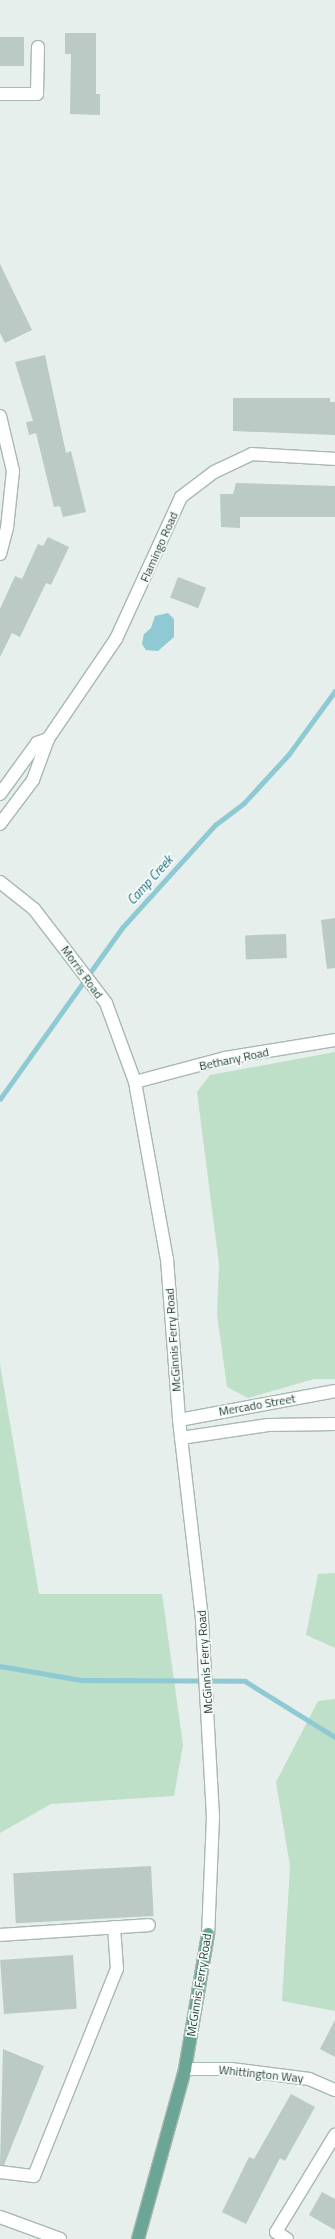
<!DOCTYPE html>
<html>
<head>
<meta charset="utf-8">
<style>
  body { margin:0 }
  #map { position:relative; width:335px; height:2239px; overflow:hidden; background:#e6efeb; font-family:"Titillium Web",sans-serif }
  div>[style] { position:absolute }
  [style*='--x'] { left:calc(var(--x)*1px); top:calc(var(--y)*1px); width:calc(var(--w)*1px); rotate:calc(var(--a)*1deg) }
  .green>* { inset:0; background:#bfe0c8 }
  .water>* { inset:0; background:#8ec9d4 }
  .stream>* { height:4.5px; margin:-2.25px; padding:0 2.25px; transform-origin:2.25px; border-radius:2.25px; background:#8ec9d4 }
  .building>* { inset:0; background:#bbcac4; transform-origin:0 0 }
  .roads { filter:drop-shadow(1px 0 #a8b8b2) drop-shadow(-1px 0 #a8b8b2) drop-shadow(0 1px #a8b8b2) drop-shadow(0 -1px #a8b8b2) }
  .minor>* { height:12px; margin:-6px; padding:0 6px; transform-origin:6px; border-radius:6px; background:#fff }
  .major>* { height:12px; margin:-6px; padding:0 6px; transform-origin:6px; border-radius:6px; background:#6aa596 }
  span { translate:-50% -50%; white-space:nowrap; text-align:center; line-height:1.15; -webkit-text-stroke:3.5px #f7fbf9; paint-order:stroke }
  .street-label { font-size:12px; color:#24423a }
  .water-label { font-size:13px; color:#1c6f80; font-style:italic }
</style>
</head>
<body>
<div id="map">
  <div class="green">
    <div style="clip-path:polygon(335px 1052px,335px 1379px,314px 1379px,248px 1398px,227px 1387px,217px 1314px,219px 1264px,197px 1092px,210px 1075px)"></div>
    <div style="clip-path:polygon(0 1364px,39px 1594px,162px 1594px,183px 1745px,174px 1796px,51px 1804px,0 1833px)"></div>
    <div style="clip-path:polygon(335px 1573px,335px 1648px,306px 1635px,318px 1574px)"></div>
    <div style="clip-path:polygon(335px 1699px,335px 2011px,282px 2001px,290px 1866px,276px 1782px,318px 1701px)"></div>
  </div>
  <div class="water">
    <div style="clip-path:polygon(168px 613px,174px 619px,174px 637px,158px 651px,146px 650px,142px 644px,144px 634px,151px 628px,155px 616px)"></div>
  </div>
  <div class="stream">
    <div style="--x:0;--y:1099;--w:210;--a:-54.5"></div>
    <div style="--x:122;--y:928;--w:139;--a:-47.9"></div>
    <div style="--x:215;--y:825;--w:36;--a:-37"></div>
    <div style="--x:244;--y:803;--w:67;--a:-47.4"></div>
    <div style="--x:289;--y:754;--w:78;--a:-53.9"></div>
    <div style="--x:0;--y:1666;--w:82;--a:9.8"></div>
    <div style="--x:81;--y:1680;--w:164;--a:0.3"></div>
    <div style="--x:245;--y:1681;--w:106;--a:31.9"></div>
  </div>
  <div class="building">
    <div style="clip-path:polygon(65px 33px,96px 33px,96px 94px,100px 94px,100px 115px,70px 114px,71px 54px,65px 54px)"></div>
    <div style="left:0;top:37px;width:24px;height:29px"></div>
    <div style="clip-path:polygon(0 264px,32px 330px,5px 343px,0 333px)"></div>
    <div style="clip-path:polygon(45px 355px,66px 453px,71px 451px,86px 512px,63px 517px,60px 506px,54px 507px,36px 433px,29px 435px,26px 422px,33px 421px,15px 362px)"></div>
    <div style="clip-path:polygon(233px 398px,330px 398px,330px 402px,335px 402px,335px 435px,233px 431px)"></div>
    <div style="clip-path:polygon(236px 483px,335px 486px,335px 517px,240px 517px,240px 528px,221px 527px,220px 494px,233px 494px)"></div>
    <div style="clip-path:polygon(48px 537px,69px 547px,51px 585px,46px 583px,20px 637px,12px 633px,0 657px,0 609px,15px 576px,22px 579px,38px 544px,43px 546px)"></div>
    <div style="left:178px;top:577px;width:30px;height:22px;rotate:21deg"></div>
    <div style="clip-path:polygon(335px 918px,335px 968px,327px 969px,321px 920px)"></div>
    <div style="left:286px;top:934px;width:24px;height:41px;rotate:88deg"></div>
    <div style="left:151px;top:1866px;width:50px;height:138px;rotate:87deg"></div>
    <div style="left:73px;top:1955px;width:54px;height:73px;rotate:86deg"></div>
    <div style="clip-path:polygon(335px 2020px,335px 2057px,320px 2049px)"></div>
    <div style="clip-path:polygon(3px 2049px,44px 2066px,4px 2165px,0 2165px)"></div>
    <div style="clip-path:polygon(291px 2094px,315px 2107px,285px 2161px,280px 2158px,246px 2224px,222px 2212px,249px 2157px,254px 2159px)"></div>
    <div style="clip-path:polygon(322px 2192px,335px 2199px,335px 2230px,309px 2215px)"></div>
  </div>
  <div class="roads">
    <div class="minor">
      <div style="--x:0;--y:94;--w:37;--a:0"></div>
      <div style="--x:37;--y:94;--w:47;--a:-88.8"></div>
      <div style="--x:0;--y:416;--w:57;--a:76.7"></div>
      <div style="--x:13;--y:471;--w:57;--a:96"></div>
      <div style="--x:7;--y:528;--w:27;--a:105"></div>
      <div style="--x:0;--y:794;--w:63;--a:-54"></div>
      <div style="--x:37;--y:743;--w:12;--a:-20"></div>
      <div style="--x:0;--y:824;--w:55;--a:-53.1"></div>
      <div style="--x:33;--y:780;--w:44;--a:-69.9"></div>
      <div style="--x:48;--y:739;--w:121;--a:-55.8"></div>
      <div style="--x:116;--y:639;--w:156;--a:-65.4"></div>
      <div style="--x:181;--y:497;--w:41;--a:-37.1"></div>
      <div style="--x:214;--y:472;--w:42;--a:-25.3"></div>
      <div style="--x:252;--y:454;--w:83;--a:3.4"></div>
      <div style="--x:0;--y:882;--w:43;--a:38.5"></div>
      <div style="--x:34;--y:909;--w:118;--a:52.5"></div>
      <div style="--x:106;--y:1003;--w:84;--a:69.8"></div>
      <div style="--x:135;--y:1082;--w:180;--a:79.8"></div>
      <div style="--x:167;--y:1259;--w:161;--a:85.7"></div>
      <div style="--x:179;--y:1420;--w:201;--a:83.4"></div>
      <div style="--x:202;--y:1620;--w:197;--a:86.8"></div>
      <div style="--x:213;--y:1817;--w:117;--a:92.4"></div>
      <div style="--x:135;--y:1082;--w:93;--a:-14.9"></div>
      <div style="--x:225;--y:1058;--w:111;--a:-9.3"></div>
      <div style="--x:179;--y:1420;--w:159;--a:-10.5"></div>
      <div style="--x:181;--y:1438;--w:88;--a:-8.5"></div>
      <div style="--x:268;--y:1425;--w:67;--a:-0.9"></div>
      <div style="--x:0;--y:1935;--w:149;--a:-3.8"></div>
      <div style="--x:185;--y:2069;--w:46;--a:0"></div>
      <div style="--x:231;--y:2069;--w:79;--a:7.3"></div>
      <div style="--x:309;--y:2079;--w:28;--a:23"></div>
      <div style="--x:0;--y:2172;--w:34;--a:7"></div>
      <div style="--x:34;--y:2176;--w:223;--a:-68.2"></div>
      <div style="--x:117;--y:1969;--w:42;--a:-94.1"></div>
      <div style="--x:0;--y:2217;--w:64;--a:20.1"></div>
      <div style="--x:287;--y:2239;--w:13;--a:-148"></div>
      <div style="--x:276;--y:2232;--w:114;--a:-58.7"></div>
    </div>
    <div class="major">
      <div style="--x:138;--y:2239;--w:176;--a:-74.5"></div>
      <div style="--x:185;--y:2069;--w:137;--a:-80.3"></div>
    </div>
  </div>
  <div class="street-label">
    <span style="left:159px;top:547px;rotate:-66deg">Flamingo Road</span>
    <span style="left:82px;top:972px;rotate:54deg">Morris Road</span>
    <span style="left:234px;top:1059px;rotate:-12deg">Bethany Road</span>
    <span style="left:173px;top:1340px;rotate:-94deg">McGinnis Ferry Road</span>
    <span style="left:257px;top:1405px;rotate:-10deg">Mercado Street</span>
    <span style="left:205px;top:1662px;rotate:-94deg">McGinnis Ferry Road</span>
    <span style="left:199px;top:1985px;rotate:-81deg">McGinnis Ferry Road</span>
    <span style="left:261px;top:2074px;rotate:6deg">Whittington Way</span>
  </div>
  <div class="water-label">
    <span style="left:150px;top:880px;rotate:-48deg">Camp Creek</span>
  </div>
</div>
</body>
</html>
